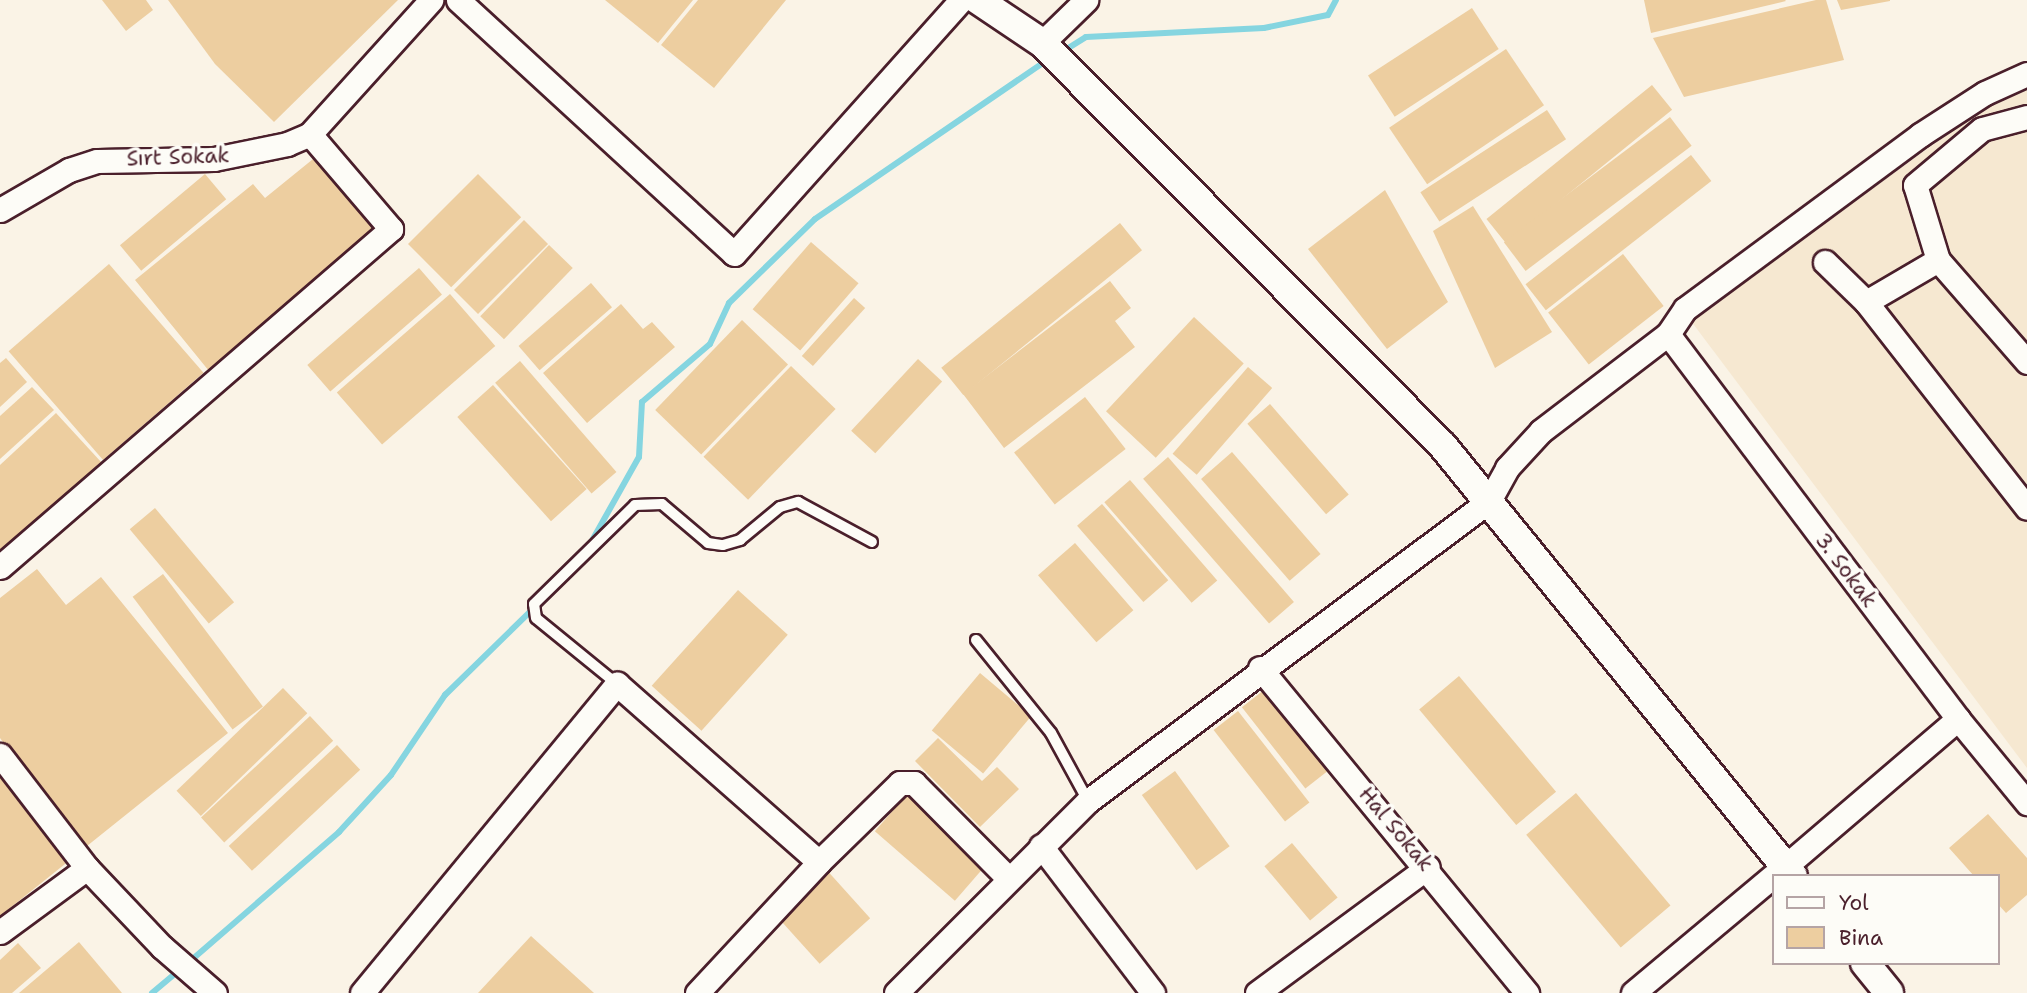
<!DOCTYPE html>
<html>
<head>
<meta charset="utf-8">
<style>
  body { margin:0 }
  #map { position:relative; width:2027px; height:993px; overflow:hidden; background:#faf3e6; font-family:"Shantell Sans",sans-serif }
  div>[style] { position:absolute }
  [style*='--x'] { left:calc(var(--x)*1px); top:calc(var(--y)*1px); width:calc(var(--w)*1px); rotate:calc(var(--a)*1deg) }
  .built>* { inset:0; background:#f6e8d1 }
  .stream>* { height:6px; margin:-3px; padding:0 3px; transform-origin:3px; border-radius:3px; background:#85d5e0 }
  .building>* { inset:0; background:#edcea0; transform-origin:0 0 }
  .roads { filter:drop-shadow(2px 0 #4a1f2b) drop-shadow(-2px 0 #4a1f2b) drop-shadow(0 2px #4a1f2b) drop-shadow(0 -2px #4a1f2b) }
  .service>* { height:10px; margin:-5px; padding:0 5px; transform-origin:5px; border-radius:5px; background:#fdfcf7 }
  .minor>* { height:23px; margin:-11.5px; padding:0 11.5px; transform-origin:11.5px; border-radius:11.5px; background:#fdfcf7 }
  .tertiary>* { height:28px; margin:-14px; padding:0 14px; transform-origin:14px; border-radius:14px; background:#fdfcf7 }
  span { translate:-50% -50%; white-space:nowrap; text-align:center; line-height:1.15; -webkit-text-stroke:7px #fdfcf7; paint-order:stroke }
  .street-label { font-size:21px; color:#4a1f2b }
  .legend { position:absolute; left:1772px; top:874px; width:228px; height:91px; box-sizing:border-box; background:#fdfcf7; border:2px solid #b5a4a5; margin:0; padding:9px 12px; list-style:none; font-size:21px; color:#4a1f2b }
  .legend li { display:flex; align-items:center; gap:14px; height:35px }
  .legend b { width:35px; border:2px solid #b5a4a5 }
</style>
</head>
<body>
<div id="map">
  <div class="built">
    <div style="clip-path:polygon(2027px 87px,2027px 768px,1691px 321px,1993px 101px)"></div>
  </div>
  <div class="stream">
    <div style="--x:1062;--y:52;--w:28;--a:-32"></div>
    <div style="--x:1086;--y:37;--w:178;--a:-2.9"></div>
    <div style="--x:1264;--y:28;--w:65;--a:-11.5"></div>
    <div style="--x:1328;--y:15;--w:17;--a:-62"></div>
    <div style="--x:589;--y:546;--w:102;--a:-60.7"></div>
    <div style="--x:639;--y:457;--w:55;--a:-86.9"></div>
    <div style="--x:642;--y:402;--w:89;--a:-40.5"></div>
    <div style="--x:710;--y:344;--w:45;--a:-65.1"></div>
    <div style="--x:729;--y:303;--w:120;--a:-44.3"></div>
    <div style="--x:815;--y:219;--w:283;--a:-34.4"></div>
    <div style="--x:188;--y:963;--w:200;--a:-40.9"></div>
    <div style="--x:339;--y:832;--w:77;--a:-47.6"></div>
    <div style="--x:391;--y:775;--w:97;--a:-56"></div>
    <div style="--x:445;--y:695;--w:126;--a:-44.4"></div>
    <div style="--x:152;--y:993;--w:35;--a:-40"></div>
  </div>
  <div class="building">
    <div style="clip-path:polygon(102px 0,146px 0,153px 10px,126px 31px)"></div>
    <div style="clip-path:polygon(168px 0,398px 0,274px 122px,215px 64px)"></div>
    <div style="clip-path:polygon(605px 0,693px 0,658px 43px)"></div>
    <div style="clip-path:polygon(698px 0,786px 0,714px 88px,661px 45px)"></div>
    <div style="clip-path:polygon(1644px 0,1785px 0,1786px 1px,1651px 33px)"></div>
    <div style="clip-path:polygon(1816px 0,1826px 0,1844px 60px,1684px 97px,1653px 38px)"></div>
    <div style="clip-path:polygon(1837px 0,1890px 0,1890px 1px,1841px 10px)"></div>
    <div style="left:1472px;top:8px;width:49px;height:124px;rotate:57deg"></div>
    <div style="left:1506px;top:49px;width:68px;height:141px;rotate:56deg"></div>
    <div style="left:1652px;top:85px;width:32px;height:213px;rotate:51deg"></div>
    <div style="left:1547px;top:110px;width:35px;height:151px;rotate:57deg"></div>
    <div style="left:1670px;top:117px;width:36px;height:208px;rotate:53deg"></div>
    <div style="clip-path:polygon(318px 155px,381px 231px,209px 371px,135px 280px,253px 184px,265px 198px)"></div>
    <div style="left:1691px;top:155px;width:33px;height:210px;rotate:52deg"></div>
    <div style="left:205px;top:174px;width:33px;height:111px;rotate:50deg"></div>
    <div style="left:478px;top:174px;width:61px;height:99px;rotate:45deg"></div>
    <div style="clip-path:polygon(1385px 190px,1448px 302px,1387px 349px,1308px 249px)"></div>
    <div style="clip-path:polygon(1473px 206px,1552px 332px,1495px 368px,1433px 231px)"></div>
    <div style="left:524px;top:220px;width:34px;height:99px;rotate:45deg"></div>
    <div style="left:1120px;top:223px;width:35px;height:230px;rotate:51deg"></div>
    <div style="left:811px;top:242px;width:63px;height:89px;rotate:41deg"></div>
    <div style="left:549px;top:245px;width:33px;height:99px;rotate:44deg"></div>
    <div style="left:1623px;top:254px;width:66px;height:95px;rotate:52deg"></div>
    <div style="left:109px;top:264px;width:144px;height:133px;rotate:49deg"></div>
    <div style="left:419px;top:268px;width:35px;height:148px;rotate:49deg"></div>
    <div style="clip-path:polygon(1110px 281px,1131px 308px,1115px 321px,1135px 347px,1004px 448px,963px 394px)"></div>
    <div style="left:591px;top:283px;width:32px;height:96px;rotate:49deg"></div>
    <div style="left:450px;top:294px;width:69px;height:150px;rotate:49deg"></div>
    <div style="left:854px;top:298px;width:15px;height:78px;rotate:42deg"></div>
    <div style="clip-path:polygon(621px 304px,643px 329px,652px 322px,675px 347px,587px 423px,543px 373px)"></div>
    <div style="left:1194px;top:317px;width:68px;height:129px;rotate:43deg"></div>
    <div style="left:742px;top:320px;width:64px;height:125px;rotate:44deg"></div>
    <div style="clip-path:polygon(6px 358px,27px 382px,0 407px,0 363px)"></div>
    <div style="left:918px;top:359px;width:33px;height:98px;rotate:43deg"></div>
    <div style="left:520px;top:361px;width:147px;height:33px;rotate:49deg"></div>
    <div style="left:791px;top:366px;width:62px;height:126px;rotate:44deg"></div>
    <div style="left:1248px;top:367px;width:32px;height:115px;rotate:41deg"></div>
    <div style="left:493px;top:385px;width:140px;height:48px;rotate:48deg"></div>
    <div style="clip-path:polygon(32px 387px,54px 410px,0 459px,0 416px)"></div>
    <div style="left:1085px;top:397px;width:66px;height:90px;rotate:52deg"></div>
    <div style="left:1270px;top:404px;width:120px;height:30px;rotate:49deg"></div>
    <div style="clip-path:polygon(56px 413px,102px 463px,0 555px,0 465px)"></div>
    <div style="left:1232px;top:452px;width:135px;height:41px;rotate:49deg"></div>
    <div style="left:1168px;top:457px;width:192px;height:33px;rotate:49deg"></div>
    <div style="left:1130px;top:480px;width:133px;height:34px;rotate:49deg"></div>
    <div style="left:1102px;top:504px;width:101px;height:33px;rotate:49deg"></div>
    <div style="left:155px;top:508px;width:123px;height:33px;rotate:50deg"></div>
    <div style="left:1075px;top:543px;width:89px;height:49px;rotate:49deg"></div>
    <div style="clip-path:polygon(37px 569px,66px 605px,101px 577px,228px 733px,82px 850px,0 738px,0 598px)"></div>
    <div style="left:163px;top:574px;width:166px;height:38px;rotate:53deg"></div>
    <div style="left:738px;top:590px;width:67px;height:129px;rotate:42deg"></div>
    <div style="left:980px;top:673px;width:67px;height:75px;rotate:40deg"></div>
    <div style="left:1459px;top:676px;width:151px;height:52px;rotate:50deg"></div>
    <div style="left:283px;top:688px;width:35px;height:148px;rotate:46deg"></div>
    <div style="left:1264px;top:690px;width:103px;height:28px;rotate:52deg"></div>
    <div style="left:1238px;top:711px;width:116px;height:31px;rotate:52deg"></div>
    <div style="left:310px;top:716px;width:34px;height:149px;rotate:47deg"></div>
    <div style="clip-path:polygon(938px 738px,982px 781px,997px 767px,1019px 789px,980px 827px,915px 761px)"></div>
    <div style="left:337px;top:745px;width:34px;height:148px;rotate:47deg"></div>
    <div style="clip-path:polygon(0 768px,70px 860px,0 916px)"></div>
    <div style="left:1175px;top:771px;width:93px;height:41px;rotate:54deg"></div>
    <div style="left:909px;top:792px;width:106px;height:52px;rotate:41deg"></div>
    <div style="left:1576px;top:793px;width:147px;height:65px;rotate:50deg"></div>
    <div style="clip-path:polygon(1988px 814px,2027px 858px,2027px 895px,2006px 913px,1997px 903px,1997px 876px,1974px 876px,1949px 848px)"></div>
    <div style="left:1292px;top:843px;width:71px;height:36px;rotate:50deg"></div>
    <div style="left:824px;top:867px;width:69px;height:68px;rotate:48deg"></div>
    <div style="clip-path:polygon(531px 936px,594px 993px,478px 993px)"></div>
    <div style="clip-path:polygon(79px 942px,122px 993px,19px 993px)"></div>
    <div style="clip-path:polygon(18px 943px,41px 968px,12px 993px,0 993px,0 960px)"></div>
  </div>
  <div class="roads">
    <div class="service">
      <div style="--x:976;--y:640;--w:119;--a:51.1"></div>
      <div style="--x:1051;--y:733;--w:77;--a:61.4"></div>
      <div style="--x:617;--y:684;--w:104;--a:-140.8"></div>
      <div style="--x:536;--y:618;--w:14;--a:-98"></div>
      <div style="--x:534;--y:604;--w:141;--a:-44.4"></div>
      <div style="--x:635;--y:505;--w:27;--a:-2"></div>
      <div style="--x:662;--y:504;--w:60;--a:40.3"></div>
      <div style="--x:708;--y:543;--w:15;--a:8"></div>
      <div style="--x:723;--y:545;--w:18;--a:-16"></div>
      <div style="--x:740;--y:540;--w:52;--a:-39.5"></div>
      <div style="--x:780;--y:507;--w:19;--a:-16"></div>
      <div style="--x:798;--y:502;--w:84;--a:28.4"></div>
    </div>
    <div class="minor">
      <div style="--x:458;--y:0;--w:375;--a:42.6"></div>
      <div style="--x:734;--y:254;--w:341;--a:-48.2"></div>
      <div style="--x:1042;--y:43;--w:62;--a:-44.3"></div>
      <div style="--x:0;--y:210;--w:80;--a:-30.1"></div>
      <div style="--x:69;--y:170;--w:29;--a:-18"></div>
      <div style="--x:97;--y:161;--w:117;--a:-1"></div>
      <div style="--x:214;--y:159;--w:75;--a:-11.6"></div>
      <div style="--x:287;--y:144;--w:25;--a:-23"></div>
      <div style="--x:310;--y:134;--w:181;--a:-47.9"></div>
      <div style="--x:1938;--y:260;--w:78;--a:-107"></div>
      <div style="--x:1915;--y:185;--w:87;--a:-39.9"></div>
      <div style="--x:1982;--y:129;--w:47;--a:-14.9"></div>
      <div style="--x:1825;--y:262;--w:57;--a:44.3"></div>
      <div style="--x:1668;--y:334;--w:482;--a:53"></div>
      <div style="--x:1958;--y:719;--w:109;--a:50.6"></div>
      <div style="--x:2027;--y:362;--w:135;--a:-131.1"></div>
      <div style="--x:1938;--y:260;--w:83;--a:149.7"></div>
      <div style="--x:1866;--y:302;--w:261;--a:52"></div>
      <div style="--x:0;--y:567;--w:517;--a:-40.84"></div>
      <div style="--x:391;--y:229;--w:125;--a:-130.5"></div>
      <div style="--x:1260;--y:668;--w:421;--a:50.6"></div>
      <div style="--x:0;--y:755;--w:143;--a:52.4"></div>
      <div style="--x:87;--y:868;--w:109;--a:46.5"></div>
      <div style="--x:162;--y:947;--w:70;--a:41"></div>
      <div style="--x:1041;--y:846;--w:185;--a:52.7"></div>
      <div style="--x:1774;--y:876;--w:242;--a:-40.5"></div>
      <div style="--x:0;--y:932;--w:108;--a:-36.3"></div>
      <div style="--x:362;--y:993;--w:401;--a:-50.5"></div>
      <div style="--x:617;--y:684;--w:269;--a:41.4"></div>
      <div style="--x:697;--y:993;--w:179;--a:-47"></div>
      <div style="--x:819;--y:862;--w:113;--a:-44.3"></div>
      <div style="--x:900;--y:783;--w:14;--a:0"></div>
      <div style="--x:914;--y:783;--w:135;--a:45.3"></div>
      <div style="--x:896;--y:993;--w:272;--a:-45"></div>
      <div style="--x:1088;--y:801;--w:501;--a:-36.8"></div>
      <div style="--x:1489;--y:501;--w:38;--a:-61"></div>
      <div style="--x:1507;--y:468;--w:50;--a:-47.4"></div>
      <div style="--x:1541;--y:431;--w:160;--a:-37.4"></div>
      <div style="--x:1668;--y:334;--w:30;--a:-56"></div>
      <div style="--x:1685;--y:309;--w:292;--a:-36.5"></div>
      <div style="--x:1920;--y:135;--w:77;--a:-32.9"></div>
      <div style="--x:1985;--y:93;--w:46;--a:-24.3"></div>
      <div style="--x:1257;--y:993;--w:212;--a:-36.4"></div>
      <div style="--x:1633;--y:993;--w:182;--a:-39.9"></div>
    </div>
    <div class="tertiary">
      <div style="--x:978;--y:0;--w:77;--a:33.9"></div>
      <div style="--x:1042;--y:43;--w:569;--a:45.14"></div>
      <div style="--x:1443;--y:446;--w:554;--a:50.86"></div>
      <div style="--x:1865;--y:963;--w:38;--a:51"></div>
    </div>
  </div>
  <div class="street-label">
    <span style="left:178px;top:157px;rotate:-2deg">Sırt Sokak</span>
    <span style="left:1846px;top:570px;rotate:53deg">3. Sokak</span>
    <span style="left:1396px;top:829px;rotate:50deg">Hal Sokak</span>
  </div>
  <ul class="legend">
  <li><b style="height:9px;background:#fdfcf7"></b>Yol</li>
  <li><b style="height:19px;background:#edcea0"></b>Bina</li>
  </ul>
</div>
</body>
</html>
